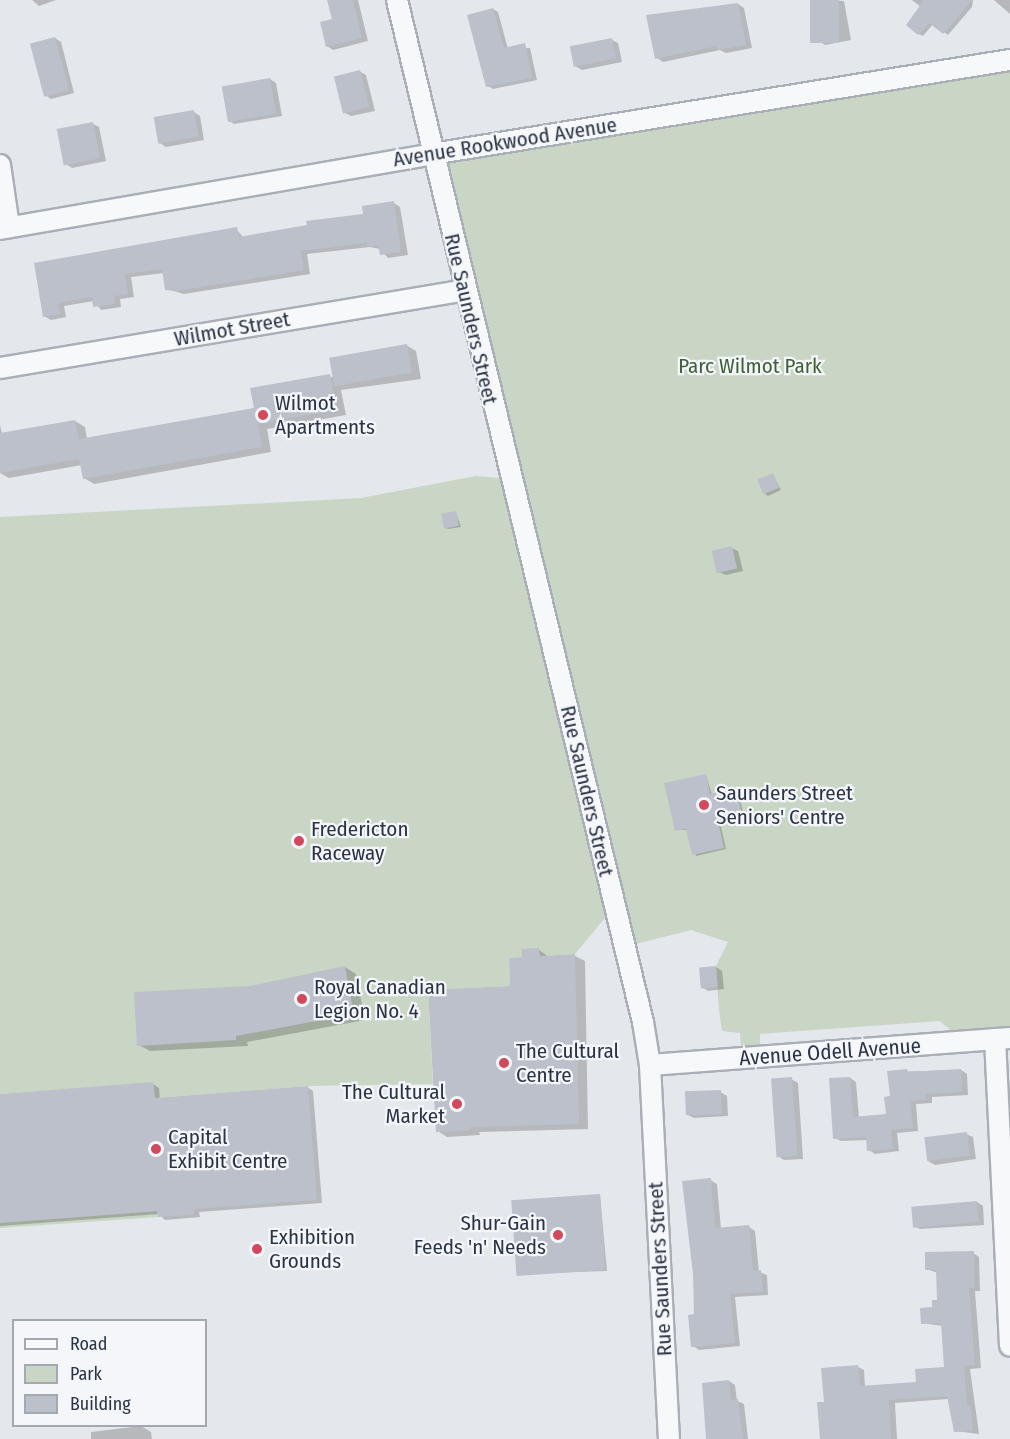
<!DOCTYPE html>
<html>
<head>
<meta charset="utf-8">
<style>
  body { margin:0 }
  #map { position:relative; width:1010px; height:1439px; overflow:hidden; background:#e4e7ec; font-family:"Fira Sans Condensed",sans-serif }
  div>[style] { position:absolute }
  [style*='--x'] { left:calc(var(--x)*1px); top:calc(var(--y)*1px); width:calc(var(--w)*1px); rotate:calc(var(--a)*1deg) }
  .green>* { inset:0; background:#c9d6c5 }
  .shadow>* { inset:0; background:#0003 }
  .building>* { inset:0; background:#bbc0ca; transform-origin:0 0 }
  .roads { filter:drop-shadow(2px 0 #a9aeb7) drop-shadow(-2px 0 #a9aeb7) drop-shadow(0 2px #a9aeb7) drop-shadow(0 -2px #a9aeb7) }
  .street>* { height:20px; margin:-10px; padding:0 10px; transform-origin:10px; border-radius:10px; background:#f7f8fa }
  .dots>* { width:16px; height:16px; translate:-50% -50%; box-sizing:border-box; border:3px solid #f4f6f9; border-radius:50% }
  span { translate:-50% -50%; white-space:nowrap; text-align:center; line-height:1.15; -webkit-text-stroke:4.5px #f4f6f9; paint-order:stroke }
  .street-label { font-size:21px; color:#2b3445 }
  .park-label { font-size:21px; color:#3f6138 }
  .poi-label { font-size:21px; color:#2b3445 }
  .left { translate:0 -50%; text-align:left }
  .right { translate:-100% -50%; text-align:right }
  .legend { position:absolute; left:12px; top:1319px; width:195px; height:108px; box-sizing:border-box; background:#f4f6f9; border:2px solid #a4a8b1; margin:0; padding:8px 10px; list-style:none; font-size:18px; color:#2b3445 }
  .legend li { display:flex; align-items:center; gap:12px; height:30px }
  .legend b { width:30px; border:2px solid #a4a8b1 }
</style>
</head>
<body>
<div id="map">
  <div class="green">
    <div style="clip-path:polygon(1010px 60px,1010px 1029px,955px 1034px,940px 1021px,760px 1034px,760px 1057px,742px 1058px,740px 1033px,722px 1031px,719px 1010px,716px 966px,728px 942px,691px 930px,624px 947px,614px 907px,575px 954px,540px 956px,522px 949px,522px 957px,509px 958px,510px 986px,428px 990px,433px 1084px,308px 1086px,155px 1098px,153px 1083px,0 1094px,0 517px,361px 498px,476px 476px,510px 479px,432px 154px)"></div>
    <div style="clip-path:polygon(157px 1211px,158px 1217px,0 1228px,0 1223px)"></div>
  </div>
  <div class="shadow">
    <div style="clip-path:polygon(32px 0,56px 0,39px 6px)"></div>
    <div style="clip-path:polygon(329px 0,358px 0,368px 41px,333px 50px,327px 46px,334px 20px)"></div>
    <div style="clip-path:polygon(822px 0,844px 1px,851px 40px,825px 45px,819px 41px)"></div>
    <div style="clip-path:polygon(912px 0,973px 0,972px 7px,948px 35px,933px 24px,923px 36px,919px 34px,921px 7px)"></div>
    <div style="clip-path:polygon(994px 0,1010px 0,1010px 14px)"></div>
    <div style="clip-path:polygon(738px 4px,744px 8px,752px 48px,726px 53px,720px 50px,663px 62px,657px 58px,648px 17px)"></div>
    <div style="clip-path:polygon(493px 9px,498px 12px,508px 49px,530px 48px,537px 80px,493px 89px,488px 86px)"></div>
    <div style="clip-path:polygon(55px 38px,61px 42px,74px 93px,51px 99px,45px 95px)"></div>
    <div style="clip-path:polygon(612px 40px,618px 43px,622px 62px,582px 70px,575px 66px)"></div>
    <div style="clip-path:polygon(359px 71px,366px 75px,375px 111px,351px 116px,345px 113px)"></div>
    <div style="clip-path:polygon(270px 79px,276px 83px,282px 116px,234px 124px,228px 120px)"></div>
    <div style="clip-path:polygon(194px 112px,200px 116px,204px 140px,166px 147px,160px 143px)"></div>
    <div style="clip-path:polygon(93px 124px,99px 127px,106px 161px,72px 168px,66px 164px)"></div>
    <div style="clip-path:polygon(394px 203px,400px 207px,408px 255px,388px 258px,380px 249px,370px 247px,307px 254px,310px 274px,184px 294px,167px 289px,164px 273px,131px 277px,134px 297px,120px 299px,121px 307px,101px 310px,94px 301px,64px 306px,66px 317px,51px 320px,44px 316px,36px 264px,236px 229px,244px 238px,364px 215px)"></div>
    <div style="clip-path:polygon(406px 345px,416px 351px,421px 379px,341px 390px,346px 415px,267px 429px,271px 452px,94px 484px,84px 478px,82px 465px,9px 478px,0 473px,0 425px,2px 434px,75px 421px,85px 427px,87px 439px,256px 410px)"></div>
    <div style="clip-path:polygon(773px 475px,781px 490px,768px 496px,765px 494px)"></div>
    <div style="clip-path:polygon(456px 513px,461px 527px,448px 529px,446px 528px)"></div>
    <div style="clip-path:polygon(731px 548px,738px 551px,743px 571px,726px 575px,719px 572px)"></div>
    <div style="clip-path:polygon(706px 775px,712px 795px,738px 791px,744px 817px,720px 822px,726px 849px,696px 856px,687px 830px,676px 830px)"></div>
    <div style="clip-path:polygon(539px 950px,549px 957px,575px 956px,585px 961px,588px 1129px,479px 1132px,480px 1135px,447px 1137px,438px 1131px,524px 958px)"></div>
    <div style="clip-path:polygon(345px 967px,356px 974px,365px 1020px,247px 1042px,248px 1046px,150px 1051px,139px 1045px,251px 988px)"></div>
    <div style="clip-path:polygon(716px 967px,722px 971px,724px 989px,708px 991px,702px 987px)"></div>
    <div style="clip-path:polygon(961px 1070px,967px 1074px,968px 1095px,932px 1097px,932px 1103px,916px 1104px,918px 1131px,897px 1133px,899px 1151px,875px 1154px,869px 1150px,868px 1140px,841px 1141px,835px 1138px,850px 1078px,856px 1082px,859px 1118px,888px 1115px,891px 1098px,889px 1072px)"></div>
    <div style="clip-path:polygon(791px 1079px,798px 1083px,803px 1159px,784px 1160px,778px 1156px)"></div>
    <div style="clip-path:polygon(153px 1084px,159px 1088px,160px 1099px,307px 1087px,313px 1091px,322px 1203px,199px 1212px,200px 1217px,165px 1220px,159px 1214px,0 1226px,0 1096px)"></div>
    <div style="clip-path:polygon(720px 1092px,727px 1096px,728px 1116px,694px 1118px,688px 1115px)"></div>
    <div style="clip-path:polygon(966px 1134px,973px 1137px,976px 1159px,935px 1165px,928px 1161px)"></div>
    <div style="clip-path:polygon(710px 1180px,717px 1184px,721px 1229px,749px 1227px,755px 1231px,759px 1272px,767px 1275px,768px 1295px,735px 1297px,740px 1346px,699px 1350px,693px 1346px)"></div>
    <div style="clip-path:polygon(600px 1195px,607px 1271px,517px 1274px)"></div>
    <div style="clip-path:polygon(977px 1202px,983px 1206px,984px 1225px,920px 1229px,914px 1226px)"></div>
    <div style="clip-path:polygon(973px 1253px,979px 1257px,980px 1291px,975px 1291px,981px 1368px,970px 1369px,979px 1434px,955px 1431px,948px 1399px,895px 1403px,897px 1439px,822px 1439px,825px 1403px,858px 1367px,864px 1370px,865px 1387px,918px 1383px,946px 1369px,943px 1326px,922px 1323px,938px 1301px,938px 1273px,926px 1269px)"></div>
    <div style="clip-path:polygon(729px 1381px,735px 1385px,737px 1401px,744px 1404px,748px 1439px,708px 1439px)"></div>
    <div style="clip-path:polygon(141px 1426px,151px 1432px,152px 1439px,91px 1439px,91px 1432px)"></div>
  </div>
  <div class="building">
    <div style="clip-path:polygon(327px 0,353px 0,362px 38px,326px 47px,320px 22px,332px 19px)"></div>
    <div style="left:810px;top:0;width:29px;height:43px"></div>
    <div style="clip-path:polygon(924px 0,972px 0,943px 34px,929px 23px,918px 35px,906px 25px)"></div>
    <div style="clip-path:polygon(738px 3px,746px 45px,718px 50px,717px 46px,655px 59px,646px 15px)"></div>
    <div style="clip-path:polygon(493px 8px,504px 48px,525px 43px,532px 78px,486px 87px,467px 15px)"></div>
    <div style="left:55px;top:37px;width:55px;height:26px;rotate:75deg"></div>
    <div style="left:612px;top:38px;width:21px;height:43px;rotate:79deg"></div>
    <div style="left:360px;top:70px;width:38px;height:27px;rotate:76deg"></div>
    <div style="left:270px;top:78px;width:36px;height:49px;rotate:80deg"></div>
    <div style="left:194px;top:110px;width:27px;height:41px;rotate:80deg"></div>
    <div style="left:93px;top:122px;width:37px;height:37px;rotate:79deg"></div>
    <div style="clip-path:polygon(394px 201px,401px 252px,380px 255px,378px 245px,367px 247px,367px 243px,301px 251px,304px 270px,177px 291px,165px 290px,162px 269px,125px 274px,128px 294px,114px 296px,115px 304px,93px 307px,92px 297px,58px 303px,60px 314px,43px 317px,34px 263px,237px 227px,239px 237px,307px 225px,306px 221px,363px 214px,362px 206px)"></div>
    <div style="left:407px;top:344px;width:29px;height:79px;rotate:80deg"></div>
    <div style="clip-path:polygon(330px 374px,337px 410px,258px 424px,262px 447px,83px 479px,79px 459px,0 473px,0 433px,75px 420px,79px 439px,254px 408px,250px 388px)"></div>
    <div style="left:773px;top:473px;width:16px;height:17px;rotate:68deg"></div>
    <div style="left:456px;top:511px;width:15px;height:15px;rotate:79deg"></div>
    <div style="left:732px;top:546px;width:23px;height:21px;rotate:77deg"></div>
    <div style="clip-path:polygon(706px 774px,710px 794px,736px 788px,742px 816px,718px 821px,724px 848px,692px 855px,686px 829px,675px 831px,664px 783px)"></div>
    <div style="clip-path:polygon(539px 948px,540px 956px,575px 954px,579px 1124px,470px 1127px,470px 1130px,436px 1132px,428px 990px,510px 986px,509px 958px,522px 957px,522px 949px)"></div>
    <div style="clip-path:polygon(345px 966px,354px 1014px,236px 1036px,236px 1040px,137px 1046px,134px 992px,250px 986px)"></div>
    <div style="left:716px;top:966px;width:21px;height:17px;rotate:85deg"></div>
    <div style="clip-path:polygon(907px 1069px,908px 1072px,961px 1069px,962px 1092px,926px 1094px,926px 1100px,910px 1101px,913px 1128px,891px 1130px,893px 1149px,867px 1151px,866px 1137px,833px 1139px,829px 1078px,850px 1077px,853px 1117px,886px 1114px,884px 1097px,890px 1096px,887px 1071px)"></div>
    <div style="left:792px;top:1077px;width:79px;height:21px;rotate:86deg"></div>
    <div style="clip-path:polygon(153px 1082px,155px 1098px,308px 1086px,317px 1200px,194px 1209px,194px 1214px,176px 1216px,158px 1217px,157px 1211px,0 1223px,0 1094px)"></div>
    <div style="left:721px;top:1090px;width:24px;height:36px;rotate:88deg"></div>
    <div style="left:967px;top:1132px;width:24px;height:43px;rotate:83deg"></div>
    <div style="clip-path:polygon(711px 1178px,715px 1228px,749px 1225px,753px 1271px,761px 1270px,763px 1292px,730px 1294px,735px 1343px,691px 1347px,688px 1315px,694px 1314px,693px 1274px,682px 1181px)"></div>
    <div style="left:600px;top:1194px;width:76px;height:89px;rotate:86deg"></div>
    <div style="left:977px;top:1201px;width:21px;height:66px;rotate:85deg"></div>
    <div style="clip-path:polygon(974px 1251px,974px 1288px,969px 1288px,975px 1365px,964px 1366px,967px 1405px,971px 1405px,973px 1431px,954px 1432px,947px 1396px,889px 1400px,891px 1439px,820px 1439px,817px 1402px,824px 1402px,821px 1368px,858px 1365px,860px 1386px,916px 1382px,915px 1369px,944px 1367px,941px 1323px,921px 1324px,920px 1308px,932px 1307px,932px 1300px,937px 1300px,936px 1270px,925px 1270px,925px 1252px)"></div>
    <div style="clip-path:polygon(729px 1380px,731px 1400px,738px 1399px,743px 1439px,706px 1439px,702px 1383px)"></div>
  </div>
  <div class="roads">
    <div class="street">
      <div style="--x:397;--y:0;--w:1051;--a:76.47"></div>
      <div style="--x:643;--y:1022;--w:44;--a:80.8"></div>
      <div style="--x:650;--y:1065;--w:374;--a:87.1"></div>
      <div style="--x:0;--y:165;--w:63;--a:81.7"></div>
      <div style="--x:0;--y:229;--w:438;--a:-9.8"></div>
      <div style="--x:432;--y:154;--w:586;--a:-9.24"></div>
      <div style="--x:0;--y:368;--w:471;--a:-9.5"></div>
      <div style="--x:995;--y:1039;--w:307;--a:87.2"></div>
      <div style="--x:650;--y:1065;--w:361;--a:-4.3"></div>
    </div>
  </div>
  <div class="dots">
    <div style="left:263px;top:415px;background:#d1495b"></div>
    <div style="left:704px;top:805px;background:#d1495b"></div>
    <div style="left:299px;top:841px;background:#d1495b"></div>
    <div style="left:302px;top:999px;background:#d1495b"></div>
    <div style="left:504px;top:1063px;background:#d1495b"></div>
    <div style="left:457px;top:1104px;background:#d1495b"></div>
    <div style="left:156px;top:1149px;background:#d1495b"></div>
    <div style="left:558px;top:1235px;background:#d1495b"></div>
    <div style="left:257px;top:1249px;background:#d1495b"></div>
  </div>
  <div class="street-label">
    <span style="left:505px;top:142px;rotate:-9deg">Avenue Rookwood Avenue</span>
    <span style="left:471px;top:319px;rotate:77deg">Rue Saunders Street</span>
    <span style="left:232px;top:329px;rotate:-10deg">Wilmot Street</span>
    <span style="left:587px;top:791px;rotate:77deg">Rue Saunders Street</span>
    <span style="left:830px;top:1052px;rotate:-4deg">Avenue Odell Avenue</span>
    <span style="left:660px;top:1269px;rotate:-93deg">Rue Saunders Street</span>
  </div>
  <div class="park-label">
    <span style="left:750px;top:366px">Parc Wilmot Park</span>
  </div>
  <div class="poi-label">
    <span class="left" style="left:275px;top:415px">Wilmot<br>Apartments</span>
    <span class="left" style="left:716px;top:805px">Saunders Street<br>Seniors' Centre</span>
    <span class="left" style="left:311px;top:841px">Fredericton<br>Raceway</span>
    <span class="left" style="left:314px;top:999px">Royal Canadian<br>Legion No. 4</span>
    <span class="left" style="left:516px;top:1063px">The Cultural<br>Centre</span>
    <span class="right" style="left:445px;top:1104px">The Cultural<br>Market</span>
    <span class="left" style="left:168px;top:1149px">Capital<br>Exhibit Centre</span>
    <span class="right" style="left:546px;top:1235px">Shur-Gain<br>Feeds 'n' Needs</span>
    <span class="left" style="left:269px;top:1249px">Exhibition<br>Grounds</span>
  </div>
  <ul class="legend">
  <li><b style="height:8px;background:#f7f8fa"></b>Road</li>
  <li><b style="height:16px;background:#c9d6c5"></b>Park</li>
  <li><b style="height:16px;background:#bbc0ca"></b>Building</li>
  </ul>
</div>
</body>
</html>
